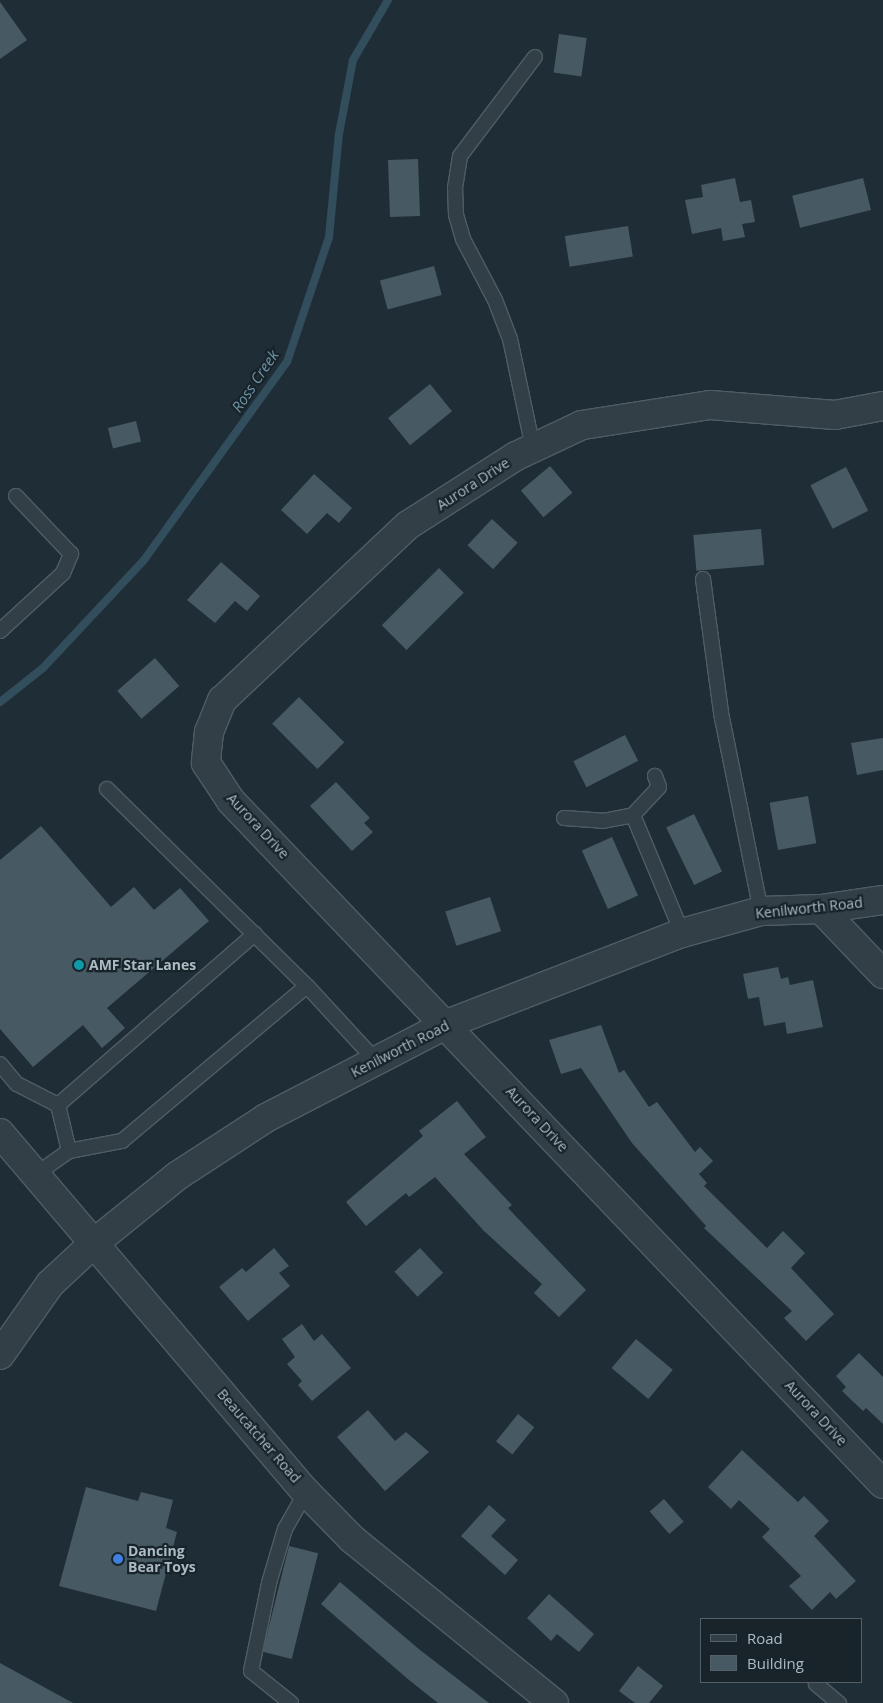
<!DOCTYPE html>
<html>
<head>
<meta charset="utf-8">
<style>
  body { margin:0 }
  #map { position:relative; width:883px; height:1703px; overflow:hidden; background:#1f2e36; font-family:"Open Sans",sans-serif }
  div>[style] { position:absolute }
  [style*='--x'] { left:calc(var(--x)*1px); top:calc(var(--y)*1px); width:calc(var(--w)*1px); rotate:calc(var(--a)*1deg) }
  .stream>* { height:8px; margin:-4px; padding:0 4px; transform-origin:4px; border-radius:4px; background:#324e5d }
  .building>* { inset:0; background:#475962; transform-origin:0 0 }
  .roads { filter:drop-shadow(1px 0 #505d64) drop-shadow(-1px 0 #505d64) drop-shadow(0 1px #505d64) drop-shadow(0 -1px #505d64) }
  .service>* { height:14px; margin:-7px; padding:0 7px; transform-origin:7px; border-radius:7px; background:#323f46 }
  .minor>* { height:28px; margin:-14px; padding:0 14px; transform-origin:14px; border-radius:14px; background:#323f46 }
  .tertiary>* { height:28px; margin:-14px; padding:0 14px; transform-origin:14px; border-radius:14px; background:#323f46 }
  .dots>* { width:14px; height:14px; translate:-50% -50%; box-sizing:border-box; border:2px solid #18242a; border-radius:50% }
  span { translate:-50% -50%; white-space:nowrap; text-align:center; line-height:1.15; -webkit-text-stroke:4.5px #18242a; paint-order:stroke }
  .street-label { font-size:14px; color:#acbbc3 }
  .poi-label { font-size:14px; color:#acbbc3; font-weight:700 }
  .left { translate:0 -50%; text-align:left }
  .water-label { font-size:15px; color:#6d94a8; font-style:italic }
  .legend { position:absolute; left:700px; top:1618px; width:162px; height:65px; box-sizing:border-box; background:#18242a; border:1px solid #536067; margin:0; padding:6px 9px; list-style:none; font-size:15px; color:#acbbc3 }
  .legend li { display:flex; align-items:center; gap:10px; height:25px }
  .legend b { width:25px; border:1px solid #536067 }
</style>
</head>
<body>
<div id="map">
  <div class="stream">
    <div style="--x:0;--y:702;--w:55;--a:-38.3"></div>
    <div style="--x:43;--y:668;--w:148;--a:-46.9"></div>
    <div style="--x:144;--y:560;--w:244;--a:-54.2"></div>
    <div style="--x:287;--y:362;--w:132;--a:-71.4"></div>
    <div style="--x:329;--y:237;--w:103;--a:-84.5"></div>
    <div style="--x:339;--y:134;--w:75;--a:-79.3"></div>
    <div style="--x:353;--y:60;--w:69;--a:-59.7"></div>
  </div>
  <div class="building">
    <div style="clip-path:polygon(0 2px,27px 40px,0 59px)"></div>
    <div style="left:559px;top:34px;width:28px;height:39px;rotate:8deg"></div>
    <div style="left:418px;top:159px;width:57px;height:30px;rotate:88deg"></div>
    <div style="clip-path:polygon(735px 178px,740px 202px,751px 200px,755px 222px,742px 224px,745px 237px,723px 241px,721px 228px,692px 234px,685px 200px,703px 197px,701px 185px)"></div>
    <div style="left:863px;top:178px;width:33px;height:73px;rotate:76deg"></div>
    <div style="left:628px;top:226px;width:31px;height:64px;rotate:81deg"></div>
    <div style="left:434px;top:266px;width:30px;height:56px;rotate:75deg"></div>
    <div style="left:430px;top:384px;width:35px;height:54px;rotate:51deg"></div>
    <div style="left:136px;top:421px;width:21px;height:29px;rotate:76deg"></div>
    <div style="left:550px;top:466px;width:35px;height:38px;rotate:50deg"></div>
    <div style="left:846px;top:467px;width:49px;height:40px;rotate:63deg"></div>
    <div style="clip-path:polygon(314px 474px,352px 508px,339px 523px,327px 513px,307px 534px,281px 510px)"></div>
    <div style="left:492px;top:519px;width:35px;height:36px;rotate:43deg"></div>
    <div style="left:761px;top:529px;width:36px;height:68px;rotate:85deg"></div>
    <div style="clip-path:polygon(221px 562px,260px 596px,247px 611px,235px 601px,215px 623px,187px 600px)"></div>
    <div style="left:439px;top:568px;width:35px;height:81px;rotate:45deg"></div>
    <div style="left:155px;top:658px;width:37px;height:50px;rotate:49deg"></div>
    <div style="left:299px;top:697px;width:64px;height:38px;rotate:45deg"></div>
    <div style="left:625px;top:735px;width:29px;height:58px;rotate:63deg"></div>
    <div style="clip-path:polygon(883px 738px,883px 770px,857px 775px,851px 743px)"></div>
    <div style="clip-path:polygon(336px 782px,370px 818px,364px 823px,373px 832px,352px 851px,310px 806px)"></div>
    <div style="left:808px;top:796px;width:48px;height:39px;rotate:80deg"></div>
    <div style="left:694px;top:814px;width:64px;height:31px;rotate:64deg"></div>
    <div style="clip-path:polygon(41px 826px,111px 907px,134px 887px,154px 910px,180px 888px,209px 921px,107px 1008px,125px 1028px,102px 1048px,83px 1025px,33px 1067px,0 1029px,0 860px)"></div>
    <div style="left:612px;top:837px;width:64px;height:33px;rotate:66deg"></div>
    <div style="left:490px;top:897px;width:36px;height:47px;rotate:72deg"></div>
    <div style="clip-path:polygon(778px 967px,781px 979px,788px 977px,790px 985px,813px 980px,823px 1027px,787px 1034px,785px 1022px,764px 1026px,759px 997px,748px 999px,743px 974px)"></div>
    <div style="clip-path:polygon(601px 1025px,619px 1073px,624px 1070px,649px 1107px,657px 1102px,695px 1152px,700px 1147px,713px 1161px,699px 1174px,707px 1183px,704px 1186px,767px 1248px,783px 1231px,805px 1253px,791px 1268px,834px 1314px,806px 1341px,784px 1318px,792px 1311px,704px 1228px,706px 1226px,632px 1143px,581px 1068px,561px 1074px,549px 1040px)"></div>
    <div style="clip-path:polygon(457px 1101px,486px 1137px,464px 1154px,512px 1205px,508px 1208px,586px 1290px,559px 1317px,534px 1293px,542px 1284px,484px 1231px,435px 1177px,409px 1197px,406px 1193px,366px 1226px,346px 1202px,423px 1136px,419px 1131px)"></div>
    <div style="clip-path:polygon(274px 1248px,289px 1266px,279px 1273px,290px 1286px,248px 1321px,219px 1287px,242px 1268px,246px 1272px)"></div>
    <div style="left:420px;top:1248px;width:34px;height:35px;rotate:47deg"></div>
    <div style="clip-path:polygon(302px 1324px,314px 1341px,322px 1334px,351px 1368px,312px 1401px,298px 1385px,302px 1381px,287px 1364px,295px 1357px,282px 1339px)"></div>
    <div style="left:636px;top:1339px;width:48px;height:38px;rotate:40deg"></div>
    <div style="clip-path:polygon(859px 1353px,883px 1377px,883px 1424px,866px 1408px,863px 1411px,842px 1391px,846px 1387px,836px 1376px)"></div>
    <div style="clip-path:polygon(368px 1410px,395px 1441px,406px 1432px,429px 1452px,385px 1491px,337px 1437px)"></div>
    <div style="left:518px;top:1414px;width:21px;height:35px;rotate:39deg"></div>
    <div style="clip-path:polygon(742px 1450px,798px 1502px,804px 1496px,829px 1521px,814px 1536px,856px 1581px,836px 1599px,830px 1592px,812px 1610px,789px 1586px,801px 1576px,762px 1537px,770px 1529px,739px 1500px,731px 1509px,708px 1487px)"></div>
    <div style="clip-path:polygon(86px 1487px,138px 1501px,141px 1492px,173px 1500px,166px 1528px,177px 1532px,156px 1611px,59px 1586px)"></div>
    <div style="left:664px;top:1499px;width:30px;height:19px;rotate:49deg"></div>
    <div style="clip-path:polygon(489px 1505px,506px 1520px,491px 1536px,518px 1560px,505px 1575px,461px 1536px)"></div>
    <div style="left:289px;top:1546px;width:30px;height:109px;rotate:14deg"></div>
    <div style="clip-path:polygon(340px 1582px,420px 1650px,489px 1703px,438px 1703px,409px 1680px,321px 1604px)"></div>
    <div style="clip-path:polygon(549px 1594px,594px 1634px,579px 1652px,557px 1634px,551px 1641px,527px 1618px)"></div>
    <div style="clip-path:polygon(0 1663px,73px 1703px,0 1703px)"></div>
    <div style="clip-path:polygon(638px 1666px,663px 1686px,649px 1703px,635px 1703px,619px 1691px)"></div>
  </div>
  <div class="roads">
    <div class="service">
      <div style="--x:533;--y:448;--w:111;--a:-101.9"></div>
      <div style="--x:510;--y:339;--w:42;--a:-111"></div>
      <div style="--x:495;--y:300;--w:69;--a:-117.7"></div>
      <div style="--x:463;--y:239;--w:25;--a:-106"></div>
      <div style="--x:456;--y:215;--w:27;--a:-92"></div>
      <div style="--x:455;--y:188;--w:32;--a:-81"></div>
      <div style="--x:460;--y:156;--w:124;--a:-52.9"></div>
      <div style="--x:703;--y:579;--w:135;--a:82.3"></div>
      <div style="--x:721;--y:713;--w:202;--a:78.6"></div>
      <div style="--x:0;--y:631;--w:86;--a:-42.6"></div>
      <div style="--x:63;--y:573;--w:21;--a:-67"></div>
      <div style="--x:71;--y:554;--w:80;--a:-133.5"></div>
      <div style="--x:107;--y:789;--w:281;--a:44.6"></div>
      <div style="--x:633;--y:815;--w:38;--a:-47"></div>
      <div style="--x:659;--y:787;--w:12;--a:-110"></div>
      <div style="--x:564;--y:818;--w:39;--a:4"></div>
      <div style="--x:603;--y:821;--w:31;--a:-11"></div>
      <div style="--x:633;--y:815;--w:128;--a:67.4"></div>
      <div style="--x:0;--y:1064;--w:26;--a:50"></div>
      <div style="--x:17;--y:1084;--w:46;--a:27.1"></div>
      <div style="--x:69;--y:1151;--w:47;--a:-103.4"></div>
      <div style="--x:58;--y:1105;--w:261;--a:-41"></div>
      <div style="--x:35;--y:1175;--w:42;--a:-35.2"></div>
      <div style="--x:69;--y:1151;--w:54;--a:-10.7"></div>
      <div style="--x:122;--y:1141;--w:241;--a:-40"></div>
      <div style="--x:307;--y:986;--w:102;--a:47.4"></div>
      <div style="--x:816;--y:1684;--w:30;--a:40"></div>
      <div style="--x:291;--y:1703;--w:51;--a:-141.3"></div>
      <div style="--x:251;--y:1671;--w:90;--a:-78.4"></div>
      <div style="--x:269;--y:1583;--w:56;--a:-73.5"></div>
      <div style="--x:285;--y:1529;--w:43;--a:-60.4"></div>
    </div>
    <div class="minor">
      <div style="--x:883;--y:406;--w:49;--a:169.4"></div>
      <div style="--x:835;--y:415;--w:125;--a:-175.4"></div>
      <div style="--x:710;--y:405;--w:130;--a:171.1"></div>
      <div style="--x:582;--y:425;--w:73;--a:154.8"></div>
      <div style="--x:516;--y:456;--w:128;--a:147.4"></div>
      <div style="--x:408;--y:525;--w:255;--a:136.7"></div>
      <div style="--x:222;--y:700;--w:35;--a:112"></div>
      <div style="--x:209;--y:732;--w:31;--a:96"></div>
      <div style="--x:206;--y:763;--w:45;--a:56.7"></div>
      <div style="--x:231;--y:801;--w:944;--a:46.33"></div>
      <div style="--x:821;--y:909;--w:90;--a:46.4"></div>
      <div style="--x:0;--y:1133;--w:472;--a:49.6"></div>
      <div style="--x:306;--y:1492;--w:66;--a:45.6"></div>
      <div style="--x:352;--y:1539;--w:260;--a:39.1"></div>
    </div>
    <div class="tertiary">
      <div style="--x:0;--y:1355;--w:87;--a:-54.8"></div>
      <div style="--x:50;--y:1284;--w:59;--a:-42.9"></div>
      <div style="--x:93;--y:1244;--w:108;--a:-39"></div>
      <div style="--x:177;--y:1176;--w:106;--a:-33.1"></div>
      <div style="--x:266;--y:1118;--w:204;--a:-27.4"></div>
      <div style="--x:447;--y:1024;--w:252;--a:-21.2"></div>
      <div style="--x:682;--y:933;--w:82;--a:-15.6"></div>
      <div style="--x:761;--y:911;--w:60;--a:-1.9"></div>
      <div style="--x:821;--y:909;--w:63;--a:-8.3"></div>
    </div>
  </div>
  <div class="dots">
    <div style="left:79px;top:965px;background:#0f9aa8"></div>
    <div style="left:118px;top:1559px;background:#3f7fe0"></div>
  </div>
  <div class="street-label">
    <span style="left:473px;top:484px;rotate:-33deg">Aurora Drive</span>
    <span style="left:258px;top:826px;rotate:47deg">Aurora Drive</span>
    <span style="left:809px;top:908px;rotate:-6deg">Kenilworth Road</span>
    <span style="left:400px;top:1049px;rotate:-27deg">Kenilworth Road</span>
    <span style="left:537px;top:1119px;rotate:47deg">Aurora Drive</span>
    <span style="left:816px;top:1413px;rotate:47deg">Aurora Drive</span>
    <span style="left:259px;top:1436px;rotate:49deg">Beaucatcher Road</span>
  </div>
  <div class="poi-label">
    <span class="left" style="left:89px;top:965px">AMF Star Lanes</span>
    <span class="left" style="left:128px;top:1559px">Dancing<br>Bear Toys</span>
  </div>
  <div class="water-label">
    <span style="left:255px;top:381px;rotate:-56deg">Ross Creek</span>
  </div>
  <ul class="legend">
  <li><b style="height:6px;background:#323f46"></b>Road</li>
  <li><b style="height:14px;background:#475962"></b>Building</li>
  </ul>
</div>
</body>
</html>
